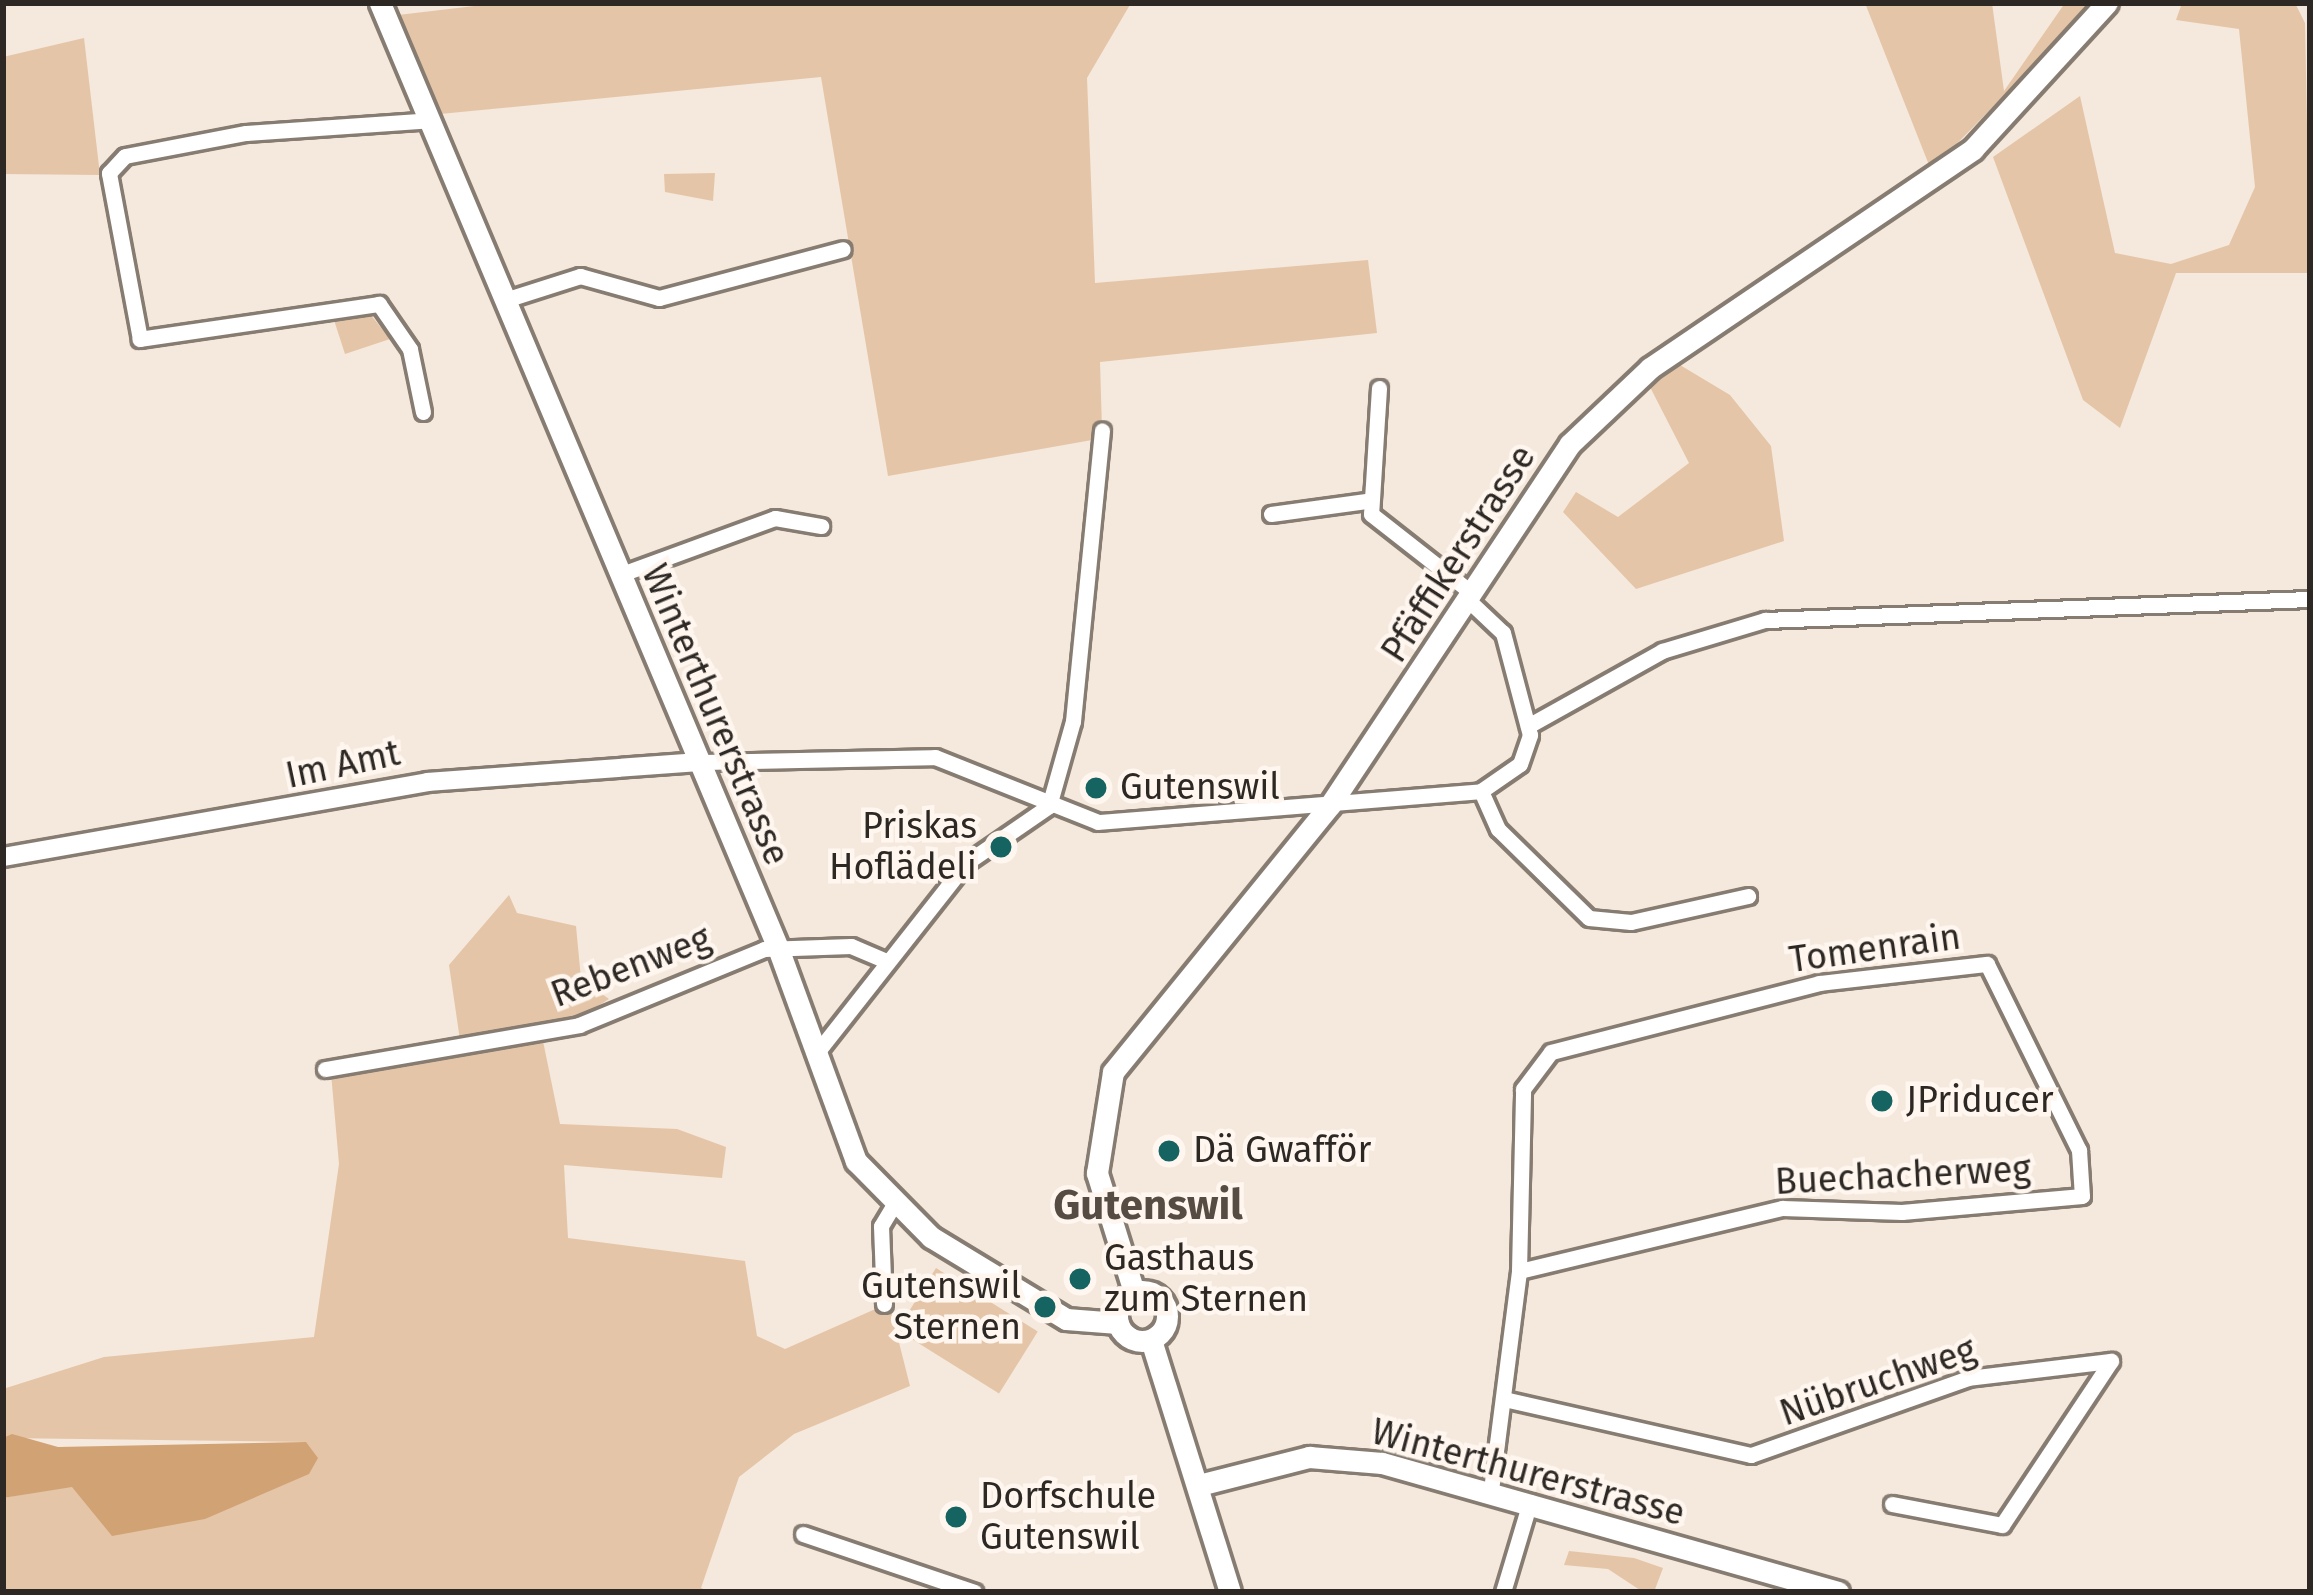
<!DOCTYPE html>
<html>
<head>
<meta charset="utf-8">
<style>
  body { margin:0 }
  #map { position:relative; width:2313px; height:1595px; overflow:hidden; background:#f5e8dc; font-family:"Fira Sans",sans-serif }
  div>[style] { position:absolute }
  [style*='--x'] { left:calc(var(--x)*1px); top:calc(var(--y)*1px); width:calc(var(--w)*1px); rotate:calc(var(--a)*1deg) }
  .green>* { inset:0; background:#e5c5a7; transform-origin:0 0 }
  .forest>* { inset:0; background:#d1a274 }
  .roads { filter:drop-shadow(3px 0 #877c71) drop-shadow(-3px 0 #877c71) drop-shadow(0 3px #877c71) drop-shadow(0 -3px #877c71) }
  .minor>* { height:15px; margin:-7.5px; padding:0 7.5px; transform-origin:7.5px; border-radius:7.5px; background:#fff }
  .tertiary>* { height:18px; margin:-9px; padding:0 9px; transform-origin:9px; border-radius:9px; background:#fff }
  .secondary>* { height:21px; margin:-10.5px; padding:0 10.5px; transform-origin:10.5px; border-radius:10.5px; background:#fff }
  .secondary>.ring { margin:-10.5px; padding:0; box-sizing:content-box; background:none; border:21px solid #fff; border-radius:50% }
  .dots>* { width:33px; height:33px; translate:-50% -50%; box-sizing:border-box; border:6px solid #fef6ef; border-radius:50% }
  span { translate:-50% -50%; white-space:nowrap; text-align:center; line-height:1.15; -webkit-text-stroke:9px #fef6ef; paint-order:stroke }
  .street-label { font-size:36px; color:#2d2824 }
  .poi-label { font-size:36px; color:#2d2824 }
  .left { translate:0 -50%; text-align:left }
  .right { translate:-100% -50%; text-align:right }
  .quarter-label { font-size:42px; color:#574c43; font-weight:700 }
  .frame { position:absolute; inset:0; border:6px solid #2d2824; pointer-events:none }
</style>
</head>
<body>
<div id="map">
  <div class="green">
    <div style="clip-path:polygon(500px 3px,1131px 3px,1087px 78px,1095px 283px,1368px 260px,1377px 333px,1100px 362px,1102px 430px,1092px 440px,888px 476px,821px 77px,440px 114px,398px 15px)"></div>
    <div style="clip-path:polygon(1865px 3px,1992px 3px,2004px 91px,2065px 3px,2095px 3px,1931px 170px)"></div>
    <div style="clip-path:polygon(2182px 3px,2295px 3px,2305px 23px,2310px 273px,2176px 273px,2120px 428px,2083px 400px,1993px 157px,2080px 96px,2115px 253px,2171px 264px,2229px 245px,2255px 187px,2239px 29px,2176px 20px)"></div>
    <div style="clip-path:polygon(84px 38px,100px 175px,3px 174px,3px 57px)"></div>
    <div style="clip-path:polygon(715px 173px,713px 201px,665px 192px,664px 174px)"></div>
    <div style="clip-path:polygon(371px 315px,390px 339px,345px 354px,333px 317px)"></div>
    <div style="clip-path:polygon(1680px 365px,1730px 395px,1771px 446px,1784px 541px,1636px 589px,1563px 512px,1576px 492px,1618px 517px,1689px 463px,1650px 387px)"></div>
    <div style="clip-path:polygon(509px 895px,517px 913px,576px 926px,581px 979px,609px 999px,543px 1041px,560px 1124px,677px 1129px,726px 1147px,722px 1178px,564px 1165px,568px 1238px,745px 1261px,757px 1336px,785px 1349px,889px 1303px,910px 1386px,794px 1434px,739px 1477px,701px 1588px,710px 1592px,3px 1592px,3px 1498px,305px 1442px,3px 1438px,3px 1389px,104px 1357px,314px 1337px,339px 1164px,331px 1073px,460px 1040px,449px 965px)"></div>
    <div style="left:936px;top:1268px;width:120px;height:73px;rotate:32deg"></div>
    <div style="clip-path:polygon(1569px 1551px,1634px 1558px,1663px 1568px,1654px 1592px,1643px 1592px,1608px 1569px,1564px 1565px)"></div>
  </div>
  <div class="forest">
    <div style="clip-path:polygon(12px 1434px,58px 1447px,306px 1442px,318px 1458px,309px 1474px,205px 1519px,112px 1536px,72px 1487px,3px 1498px,3px 1438px)"></div>
  </div>
  <div class="roads">
    <div class="minor">
      <div style="--x:505;--y:300;--w:79;--a:-17.7"></div>
      <div style="--x:580;--y:276;--w:82;--a:15.6"></div>
      <div style="--x:659;--y:298;--w:190;--a:-14.9"></div>
      <div style="--x:1379;--y:388;--w:126;--a:93.6"></div>
      <div style="--x:1371;--y:514;--w:130;--a:38.1"></div>
      <div style="--x:423;--y:412;--w:64;--a:-101.7"></div>
      <div style="--x:410;--y:349;--w:55;--a:-124.6"></div>
      <div style="--x:379;--y:304;--w:242;--a:171.7"></div>
      <div style="--x:140;--y:339;--w:169;--a:-100.6"></div>
      <div style="--x:109;--y:173;--w:23;--a:-47"></div>
      <div style="--x:125;--y:156;--w:123;--a:-10.8"></div>
      <div style="--x:246;--y:133;--w:184;--a:-4"></div>
      <div style="--x:1271;--y:514;--w:96;--a:-7.8"></div>
      <div style="--x:619;--y:575;--w:166;--a:-20.1"></div>
      <div style="--x:775;--y:518;--w:47;--a:9.9"></div>
      <div style="--x:1528;--y:726;--w:154;--a:-29.2"></div>
      <div style="--x:1662;--y:651;--w:108;--a:-16.8"></div>
      <div style="--x:1765;--y:620;--w:545;--a:-2.21"></div>
      <div style="--x:699;--y:762;--w:236;--a:-1.2"></div>
      <div style="--x:935;--y:757;--w:175;--a:21.7"></div>
      <div style="--x:1098;--y:822;--w:384;--a:-4.6"></div>
      <div style="--x:1481;--y:791;--w:47;--a:-34.7"></div>
      <div style="--x:1520;--y:764;--w:31;--a:-71"></div>
      <div style="--x:1530;--y:735;--w:106;--a:-104.8"></div>
      <div style="--x:1503;--y:633;--w:48;--a:-136.7"></div>
      <div style="--x:1481;--y:791;--w:42;--a:65.9"></div>
      <div style="--x:1498;--y:829;--w:127;--a:44.4"></div>
      <div style="--x:1589;--y:918;--w:42;--a:5.4"></div>
      <div style="--x:1631;--y:922;--w:120;--a:-12.5"></div>
      <div style="--x:1049;--y:806;--w:88;--a:-74.2"></div>
      <div style="--x:1073;--y:721;--w:292;--a:-84.3"></div>
      <div style="--x:815;--y:1055;--w:244;--a:-51.8"></div>
      <div style="--x:966;--y:863;--w:101;--a:-34.5"></div>
      <div style="--x:325;--y:1069;--w:258;--a:-9.8"></div>
      <div style="--x:579;--y:1025;--w:200;--a:-22.3"></div>
      <div style="--x:764;--y:949;--w:87;--a:-2"></div>
      <div style="--x:851;--y:946;--w:38;--a:23"></div>
      <div style="--x:884;--y:1304;--w:78;--a:-92.2"></div>
      <div style="--x:881;--y:1226;--w:21;--a:-59"></div>
      <div style="--x:1504;--y:1399;--w:253;--a:12.8"></div>
      <div style="--x:1751;--y:1455;--w:230;--a:-19.5"></div>
      <div style="--x:1968;--y:1378;--w:144;--a:-6.8"></div>
      <div style="--x:1491;--y:1490;--w:221;--a:-82.7"></div>
      <div style="--x:1519;--y:1271;--w:182;--a:-88.7"></div>
      <div style="--x:1523;--y:1089;--w:46;--a:-52.9"></div>
      <div style="--x:1551;--y:1052;--w:277;--a:-14.4"></div>
      <div style="--x:1819;--y:983;--w:169;--a:-6.5"></div>
      <div style="--x:1987;--y:964;--w:208;--a:63.7"></div>
      <div style="--x:2079;--y:1150;--w:46;--a:86.3"></div>
      <div style="--x:2082;--y:1196;--w:181;--a:174.9"></div>
      <div style="--x:1902;--y:1212;--w:120;--a:-178.1"></div>
      <div style="--x:1782;--y:1208;--w:270;--a:166.5"></div>
      <div style="--x:1892;--y:1504;--w:112;--a:10.8"></div>
      <div style="--x:2002;--y:1525;--w:197;--a:-56.4"></div>
      <div style="--x:803;--y:1534;--w:181;--a:18.7"></div>
      <div style="--x:1503;--y:1592;--w:94;--a:-73.3"></div>
    </div>
    <div class="tertiary">
      <div style="--x:3;--y:857;--w:431;--a:-10"></div>
      <div style="--x:427;--y:782;--w:273;--a:-4.2"></div>
    </div>
    <div class="secondary">
      <div style="--x:380;--y:3;--w:1025;--a:67.16"></div>
      <div style="--x:778;--y:948;--w:227;--a:69.9"></div>
      <div style="--x:856;--y:1161;--w:107;--a:45.4"></div>
      <div style="--x:931;--y:1237;--w:158;--a:31.3"></div>
      <div style="--x:1066;--y:1319;--w:52;--a:4.4"></div>
      <div class="ring" style="left:1117px;top:1291px;width:29px;height:29px"></div>
      <div style="--x:1134;--y:1292;--w:125;--a:-107.3"></div>
      <div style="--x:1097;--y:1173;--w:102;--a:-81"></div>
      <div style="--x:1113;--y:1072;--w:344;--a:-50.9"></div>
      <div style="--x:1330;--y:805;--w:433;--a:-56.4"></div>
      <div style="--x:1570;--y:444;--w:110;--a:-43.5"></div>
      <div style="--x:1650;--y:368;--w:390;--a:-34.1"></div>
      <div style="--x:1973;--y:149;--w:198;--a:-47.5"></div>
      <div style="--x:1151;--y:1340;--w:264;--a:72.6"></div>
      <div style="--x:1199;--y:1485;--w:114;--a:-14.3"></div>
      <div style="--x:1309;--y:1457;--w:73;--a:4.7"></div>
      <div style="--x:1382;--y:1463;--w:474;--a:15.8"></div>
    </div>
  </div>
  <div class="dots">
    <div style="left:1096px;top:788px;background:#166461"></div>
    <div style="left:1001px;top:847px;background:#166461"></div>
    <div style="left:1882px;top:1101px;background:#166461"></div>
    <div style="left:1169px;top:1151px;background:#166461"></div>
    <div style="left:1080px;top:1279px;background:#166461"></div>
    <div style="left:1045px;top:1307px;background:#166461"></div>
    <div style="left:956px;top:1517px;background:#166461"></div>
  </div>
  <div class="street-label">
    <span style="left:1459px;top:554px;rotate:-57deg">Pfäffikerstrasse</span>
    <span style="left:715px;top:715px;rotate:67deg">Winterthurerstrasse</span>
    <span style="left:343px;top:765px;rotate:-12deg">Im Amt</span>
    <span style="left:1875px;top:949px;rotate:-8deg">Tomenrain</span>
    <span style="left:631px;top:967px;rotate:-21deg">Rebenweg</span>
    <span style="left:1903px;top:1176px;rotate:-3deg">Buechacherweg</span>
    <span style="left:1878px;top:1382px;rotate:-19deg">Nübruchweg</span>
    <span style="left:1528px;top:1473px;rotate:15deg">Winterthurerstrasse</span>
  </div>
  <div class="poi-label">
    <span class="left" style="left:1120px;top:788px">Gutenswil</span>
    <span class="right" style="left:977px;top:847px">Priskas<br>Hoflädeli</span>
    <span class="left" style="left:1906px;top:1101px">JPriducer</span>
    <span class="left" style="left:1193px;top:1151px">Dä Gwafför</span>
    <span class="left" style="left:1104px;top:1279px">Gasthaus<br>zum Sternen</span>
    <span class="right" style="left:1021px;top:1307px">Gutenswil<br>Sternen</span>
    <span class="left" style="left:980px;top:1517px">Dorfschule<br>Gutenswil</span>
  </div>
  <div class="quarter-label">
    <span style="left:1148px;top:1205px">Gutenswil</span>
  </div>
  <div class="frame"></div>
</div>
</body>
</html>
